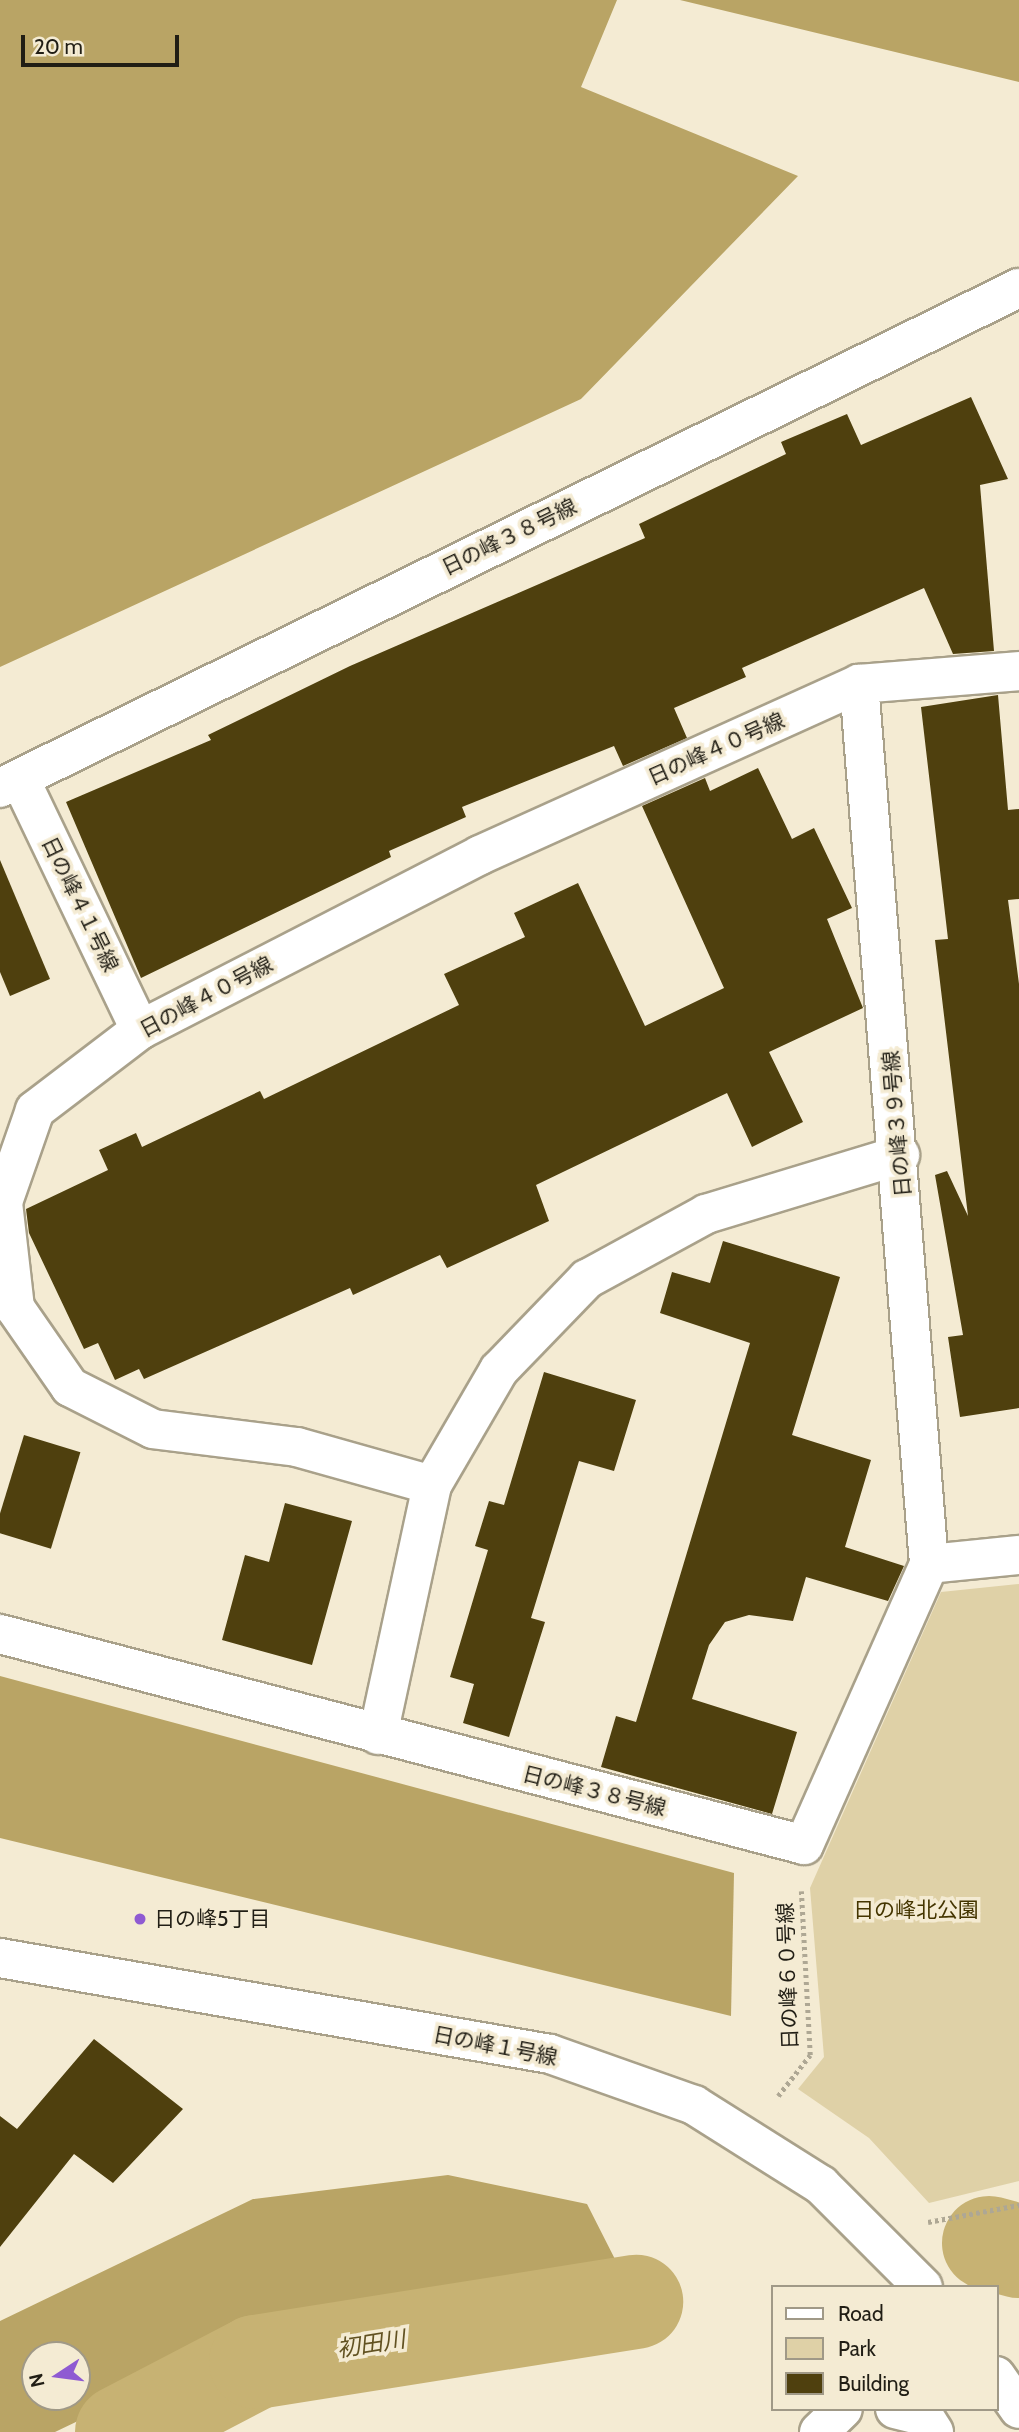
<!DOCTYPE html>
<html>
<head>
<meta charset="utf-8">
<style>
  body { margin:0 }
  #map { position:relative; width:1019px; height:2432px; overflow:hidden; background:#f4ebd3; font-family:Cabin,"Noto Sans JP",sans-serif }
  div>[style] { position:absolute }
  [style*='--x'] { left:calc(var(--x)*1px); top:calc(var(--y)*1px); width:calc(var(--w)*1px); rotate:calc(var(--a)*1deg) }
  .green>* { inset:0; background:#dfd1a7 }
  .forest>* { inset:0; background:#b9a465 }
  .river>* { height:94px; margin:-47px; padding:0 47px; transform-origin:47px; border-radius:47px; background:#c7b273 }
  .building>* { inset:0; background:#4f400e; transform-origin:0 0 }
  .path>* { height:4.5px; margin-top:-2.25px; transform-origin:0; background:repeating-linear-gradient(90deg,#aea794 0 3.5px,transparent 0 7px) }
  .roads { filter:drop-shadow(2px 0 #a9a18a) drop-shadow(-2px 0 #a9a18a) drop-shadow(0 2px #a9a18a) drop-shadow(0 -2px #a9a18a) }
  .minor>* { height:38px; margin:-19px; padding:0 19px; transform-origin:19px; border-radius:19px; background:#fff }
  .tertiary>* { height:38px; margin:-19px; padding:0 19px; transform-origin:19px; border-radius:19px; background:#fff }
  .dots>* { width:19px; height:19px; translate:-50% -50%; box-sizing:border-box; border:4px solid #f4ebd3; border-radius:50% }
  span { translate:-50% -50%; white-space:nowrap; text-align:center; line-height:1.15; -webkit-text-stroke:7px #f4ebd3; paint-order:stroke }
  .street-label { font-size:21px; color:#211e15 }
  .park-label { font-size:21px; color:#443500 }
  .poi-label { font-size:21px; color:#211e15 }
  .left { translate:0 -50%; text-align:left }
  .water-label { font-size:23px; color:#625222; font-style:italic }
  .legend { position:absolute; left:771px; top:2285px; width:228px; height:126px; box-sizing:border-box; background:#f4ebd3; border:2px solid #a09987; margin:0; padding:9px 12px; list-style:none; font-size:21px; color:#211e15 }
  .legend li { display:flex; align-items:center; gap:14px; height:35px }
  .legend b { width:35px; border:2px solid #a09987 }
  .north { position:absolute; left:21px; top:2341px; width:70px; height:70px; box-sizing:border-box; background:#f4ebd3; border:2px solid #a09987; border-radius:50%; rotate:257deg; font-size:19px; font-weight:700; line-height:28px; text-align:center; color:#211e15 }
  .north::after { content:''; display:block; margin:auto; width:24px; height:32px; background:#8f5ad2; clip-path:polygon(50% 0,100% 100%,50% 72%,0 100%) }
  .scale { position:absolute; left:21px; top:35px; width:158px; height:32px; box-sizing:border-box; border:4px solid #211e15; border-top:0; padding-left:9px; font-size:21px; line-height:24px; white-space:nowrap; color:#211e15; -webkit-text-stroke:5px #f4ebd3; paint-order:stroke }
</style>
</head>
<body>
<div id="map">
  <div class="green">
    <div style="clip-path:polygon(1019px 1584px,1019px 2181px,929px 2203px,869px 2138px,798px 2089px,824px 2057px,810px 1888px,941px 1592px)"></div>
  </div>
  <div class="forest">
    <div style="clip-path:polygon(0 0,617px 0,581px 87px,798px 176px,581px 399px,0 667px)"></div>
    <div style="clip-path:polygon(680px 0,1019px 0,1019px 82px)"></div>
    <div style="clip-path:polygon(0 1676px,734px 1873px,731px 2016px,0 1838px)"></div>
    <div style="clip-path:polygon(evenodd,448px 2175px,587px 2204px,621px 2271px,262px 2333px,55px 2432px,0 2432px,0 2321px,253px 2199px,448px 2175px,77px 2355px,77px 2397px,35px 2397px,35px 2355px,77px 2355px)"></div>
  </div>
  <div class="river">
    <div style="--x:989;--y:2243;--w:31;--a:15"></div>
    <div style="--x:122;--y:2432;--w:151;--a:-27.6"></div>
    <div style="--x:256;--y:2362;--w:385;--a:-9"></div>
  </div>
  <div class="building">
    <div style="clip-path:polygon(971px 397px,1008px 479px,980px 485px,994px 651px,953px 654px,924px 588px,742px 668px,746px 677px,674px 708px,687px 738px,623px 766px,614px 746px,462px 807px,466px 817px,389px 851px,391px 857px,141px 978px,66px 802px,211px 740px,208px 735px,350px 666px,645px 538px,639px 524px,786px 454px,781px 442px,847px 414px,861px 445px)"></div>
    <div style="clip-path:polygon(998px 695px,1008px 810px,1019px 809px,1019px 899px,1008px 900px,1019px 984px,1019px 1408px,960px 1417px,948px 1337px,963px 1335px,935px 1175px,947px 1171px,968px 1216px,935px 940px,948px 939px,921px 707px)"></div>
    <div style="clip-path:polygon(758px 768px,792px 839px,814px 828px,852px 908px,827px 919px,863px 1008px,769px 1052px,803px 1122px,752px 1147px,727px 1093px,536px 1185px,549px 1221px,447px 1268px,440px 1255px,353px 1295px,350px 1288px,144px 1379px,139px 1369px,115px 1380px,98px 1343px,84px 1349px,29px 1233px,26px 1209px,108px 1170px,99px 1150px,136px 1133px,142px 1147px,260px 1091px,264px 1099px,459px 1005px,444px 974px,525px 937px,514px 913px,578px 883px,645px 1026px,724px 988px,642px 806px,705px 778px,710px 791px)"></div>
    <div style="clip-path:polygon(0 860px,50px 979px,10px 996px,0 972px)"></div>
    <div style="clip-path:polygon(723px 1241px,840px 1277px,792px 1435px,871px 1460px,845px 1547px,904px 1566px,888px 1601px,806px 1577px,793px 1621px,749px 1615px,725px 1622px,709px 1645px,692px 1699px,797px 1732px,772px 1814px,601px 1767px,616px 1716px,636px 1722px,750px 1343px,660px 1313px,672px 1272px,710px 1283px)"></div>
    <div style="clip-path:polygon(544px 1372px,636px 1400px,614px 1471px,579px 1461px,531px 1618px,545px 1622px,509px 1737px,463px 1723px,474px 1684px,450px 1677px,488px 1550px,475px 1546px,489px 1501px,504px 1505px)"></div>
    <div style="left:24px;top:1435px;width:59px;height:101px;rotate:17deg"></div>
    <div style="clip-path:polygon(285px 1503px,352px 1521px,312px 1665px,222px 1640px,245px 1555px,269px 1562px)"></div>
    <div style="clip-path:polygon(94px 2039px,183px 2109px,113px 2183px,74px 2154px,0 2247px,0 2116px,17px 2129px)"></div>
  </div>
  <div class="path">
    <div style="--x:778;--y:2096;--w:52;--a:-52"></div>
    <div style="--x:810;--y:2055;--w:164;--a:-93.1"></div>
    <div style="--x:928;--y:2222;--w:93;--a:-10.6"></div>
  </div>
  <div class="roads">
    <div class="minor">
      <div style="--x:859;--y:684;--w:883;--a:85.45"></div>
      <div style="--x:20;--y:779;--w:278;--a:64.4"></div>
      <div style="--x:0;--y:788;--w:1135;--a:-26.14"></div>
      <div style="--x:432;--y:1485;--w:140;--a:-164.3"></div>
      <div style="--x:297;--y:1447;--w:145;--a:-172.9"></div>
      <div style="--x:153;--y:1429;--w:93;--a:-153.2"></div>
      <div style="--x:70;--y:1387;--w:96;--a:-124.8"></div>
      <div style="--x:15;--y:1308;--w:107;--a:-96.5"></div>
      <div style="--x:3;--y:1202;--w:97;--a:-70.8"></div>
      <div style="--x:35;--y:1110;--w:132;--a:-37.3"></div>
      <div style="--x:140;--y:1030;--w:382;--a:-27.2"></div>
      <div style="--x:480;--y:855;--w:416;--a:-24.3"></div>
      <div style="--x:859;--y:684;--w:161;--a:-4.6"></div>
      <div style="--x:0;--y:1634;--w:831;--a:14.7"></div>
      <div style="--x:804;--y:1845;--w:308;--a:-66"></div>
      <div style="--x:929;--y:1564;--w:90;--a:-5.7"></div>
      <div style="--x:378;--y:1735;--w:256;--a:-77.8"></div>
      <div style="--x:432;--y:1485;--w:133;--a:-59.8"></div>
      <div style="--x:499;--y:1370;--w:127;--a:-46"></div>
      <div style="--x:587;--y:1279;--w:136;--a:-28.6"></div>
      <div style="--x:706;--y:1214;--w:203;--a:-16.9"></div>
      <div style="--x:895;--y:2409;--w:30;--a:14"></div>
      <div style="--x:924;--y:2416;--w:19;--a:58"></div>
      <div style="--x:819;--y:2432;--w:33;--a:-44"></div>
    </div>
    <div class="tertiary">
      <div style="--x:0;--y:1958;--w:558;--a:9.9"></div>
      <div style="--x:550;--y:2054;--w:153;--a:19.5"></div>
      <div style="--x:694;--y:2105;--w:150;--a:32.2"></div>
      <div style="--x:821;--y:2185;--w:144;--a:45"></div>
      <div style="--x:996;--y:2376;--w:40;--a:55.1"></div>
    </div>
  </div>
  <div class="dots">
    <div style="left:140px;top:1919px;background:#8f5ad2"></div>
  </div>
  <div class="street-label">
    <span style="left:509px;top:537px;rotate:-26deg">日の峰３８号線</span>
    <span style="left:716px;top:749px;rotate:-24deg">日の峰４０号線</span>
    <span style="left:80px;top:904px;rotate:64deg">日の峰４１号線</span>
    <span style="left:206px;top:997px;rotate:-28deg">日の峰４０号線</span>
    <span style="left:897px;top:1124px;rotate:-95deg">日の峰３９号線</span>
    <span style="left:594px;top:1791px;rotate:14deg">日の峰３８号線</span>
    <span style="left:788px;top:1976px;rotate:-92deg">日の峰６０号線</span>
    <span style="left:495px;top:2046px;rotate:11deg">日の峰１号線</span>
  </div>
  <div class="park-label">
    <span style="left:916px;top:1910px">日の峰北公園</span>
  </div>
  <div class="poi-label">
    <span class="left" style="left:154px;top:1919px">日の峰5丁目</span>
  </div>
  <div class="water-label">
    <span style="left:371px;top:2344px;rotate:-9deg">初田川</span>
  </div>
  <ul class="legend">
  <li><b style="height:9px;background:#fff"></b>Road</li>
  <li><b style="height:19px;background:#dfd1a7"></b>Park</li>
  <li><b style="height:19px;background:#4f400e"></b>Building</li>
  </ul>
  <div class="north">N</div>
  <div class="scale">20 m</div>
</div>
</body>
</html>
